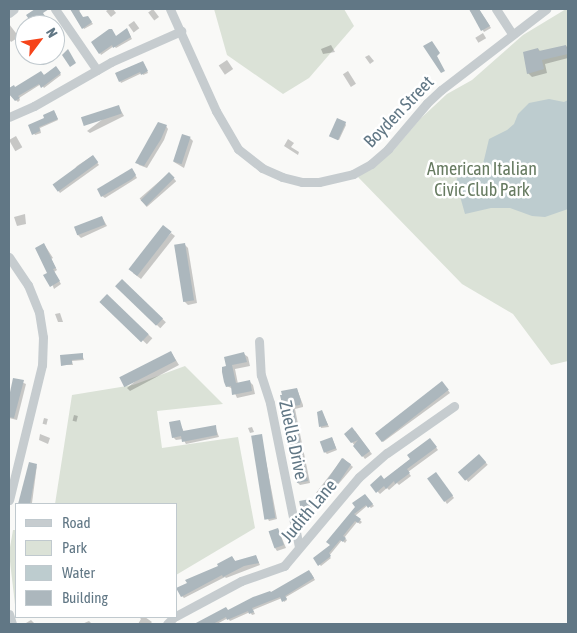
<!DOCTYPE html>
<html>
<head>
<meta charset="utf-8">
<style>
  body { margin:0 }
  #map { position:relative; width:577px; height:633px; overflow:hidden; background:#f9f9f7; font-family:"Asap Condensed",sans-serif }
  div>[style] { position:absolute }
  [style*='--x'] { left:calc(var(--x)*1px); top:calc(var(--y)*1px); width:calc(var(--w)*1px); rotate:calc(var(--a)*1deg) }
  .green>* { inset:0; background:#dbe2d7 }
  .water>* { inset:0; background:#bdcccf }
  .shadow>* { inset:0; background:#0003; transform-origin:0 0 }
  .building>* { inset:0; background:#acb7bd; transform-origin:0 0 }
  .minor>* { height:9px; margin:-4.5px; padding:0 4.5px; transform-origin:4.5px; border-radius:4.5px; background:#c6cccf }
  span { translate:-50% -50%; white-space:nowrap; text-align:center; line-height:1.15; -webkit-text-stroke:5px #fff; paint-order:stroke }
  .street-label { font-size:18px; color:#617785 }
  .park-label { font-size:18px; color:#677b61 }
  .frame { position:absolute; inset:0; border:10px solid #617785; pointer-events:none }
  .legend { position:absolute; left:15px; top:503px; width:162px; height:115px; box-sizing:border-box; background:#fff; border:1px solid #c0c9ce; margin:0; padding:6px 9px; list-style:none; font-size:15px; color:#617785 }
  .legend li { display:flex; align-items:center; gap:10px; height:25px }
  .legend b { width:25px; border:1px solid #c0c9ce }
  .north { position:absolute; left:15px; top:15px; width:50px; height:50px; box-sizing:border-box; background:#fff; border:1px solid #c0c9ce; border-radius:50%; rotate:59deg; font-size:14px; font-weight:700; line-height:20px; text-align:center; color:#617785 }
  .north::after { content:''; display:block; margin:auto; width:18px; height:22px; background:#f6441a; clip-path:polygon(50% 0,100% 100%,50% 72%,0 100%) }
</style>
</head>
<body>
<div id="map">
  <div class="green">
    <div style="clip-path:polygon(214px 9px,344px 9px,354px 26px,309px 78px,283px 94px,227px 55px)"></div>
    <div style="clip-path:polygon(566px 9px,568px 9px,568px 361px,551px 365px,513px 314px,462px 284px,358px 177px,393px 151px,420px 119px,447px 94px,472px 80px,523px 35px)"></div>
    <div style="clip-path:polygon(185px 366px,223px 404px,157px 411px,162px 448px,238px 437px,255px 528px,176px 575px,176px 504px,55px 504px,72px 395px,133px 385px)"></div>
    <div style="clip-path:polygon(13px 530px,16px 530px,16px 613px,9px 553px)"></div>
  </div>
  <div class="water">
    <div style="clip-path:polygon(549px 99px,564px 102px,568px 100px,568px 209px,545px 217px,532px 216px,510px 208px,491px 208px,465px 214px,456px 182px,459px 173px,483px 164px,489px 139px,507px 130px,514px 124px,518px 114px,529px 103px)"></div>
  </div>
  <div class="shadow">
    <div style="clip-path:polygon(71px 9px,82px 9px,79px 11px,83px 18px,89px 19px,93px 24px,84px 29px)"></div>
    <div style="clip-path:polygon(109px 9px,113px 9px,116px 13px,111px 17px,106px 11px)"></div>
    <div style="left:153px;top:9px;width:10px;height:6px;rotate:53deg"></div>
    <div style="clip-path:polygon(469px 9px,479px 9px,491px 28px,484px 32px)"></div>
    <div style="left:134px;top:21px;width:9px;height:7px;rotate:54deg"></div>
    <div style="clip-path:polygon(9px 24px,19px 37px,11px 42px,9px 39px)"></div>
    <div style="clip-path:polygon(128px 31px,132px 39px,116px 48px,114px 46px,101px 55px,100px 53px,116px 37px)"></div>
    <div style="left:483px;top:33px;width:6px;height:9px;rotate:59deg"></div>
    <div style="clip-path:polygon(331px 45px,335px 52px,323px 54px,321px 49px)"></div>
    <div style="clip-path:polygon(566px 46px,568px 48px,568px 58px,545px 64px,547px 73px,532px 77px,528px 73px,538px 49px,541px 52px)"></div>
    <div style="clip-path:polygon(369px 55px,374px 61px,370px 64px,365px 57px)"></div>
    <div style="left:227px;top:60px;width:11px;height:10px;rotate:56deg"></div>
    <div style="clip-path:polygon(144px 64px,148px 73px,143px 75px,142px 73px,121px 83px,120px 81px)"></div>
    <div style="clip-path:polygon(57px 69px,61px 75px,44px 88px,41px 84px,19px 98px,20px 100px,18px 102px,9px 94px,14px 87px,15px 88px)"></div>
    <div style="left:348px;top:71px;width:15px;height:6px;rotate:58deg"></div>
    <div style="clip-path:polygon(119px 107px,124px 116px,90px 133px,87px 131px)"></div>
    <div style="clip-path:polygon(55px 113px,58px 120px,40px 128px,41px 133px,35px 135px,30px 126px)"></div>
    <div style="clip-path:polygon(345px 123px,346px 125px,339px 140px,332px 137px)"></div>
    <div style="clip-path:polygon(166px 126px,168px 129px,164px 140px,147px 168px,139px 165px,137px 162px)"></div>
    <div style="left:16px;top:136px;width:13px;height:8px;rotate:61deg"></div>
    <div style="clip-path:polygon(190px 138px,193px 141px,184px 168px,174px 162px)"></div>
    <div style="clip-path:polygon(288px 139px,294px 143px,291px 147px,299px 152px,298px 155px,284px 146px)"></div>
    <div style="clip-path:polygon(92px 156px,99px 165px,60px 193px,58px 190px,77px 166px)"></div>
    <div style="clip-path:polygon(132px 169px,137px 178px,105px 198px,102px 196px)"></div>
    <div style="left:169px;top:173px;width:11px;height:39px;rotate:49deg"></div>
    <div style="clip-path:polygon(25px 214px,26px 224px,17px 226px,14px 217px)"></div>
    <div style="clip-path:polygon(102px 217px,107px 226px,81px 238px,78px 235px,75px 229px)"></div>
    <div style="clip-path:polygon(171px 233px,175px 236px,141px 279px,133px 273px)"></div>
    <div style="clip-path:polygon(44px 244px,53px 258px,51px 259px,57px 270px,54px 272px,61px 284px,54px 289px,48px 273px)"></div>
    <div style="clip-path:polygon(185px 245px,188px 248px,197px 303px,188px 305px,184px 301px)"></div>
    <div style="left:122px;top:280px;width:61px;height:8px;rotate:44deg"></div>
    <div style="left:107px;top:296px;width:62px;height:8px;rotate:43deg"></div>
    <div style="clip-path:polygon(60px 313px,63px 322px,58px 322px,55px 314px)"></div>
    <div style="clip-path:polygon(171px 352px,179px 365px,130px 391px,127px 388px)"></div>
    <div style="clip-path:polygon(82px 354px,84px 360px,72px 361px,73px 365px,63px 365px)"></div>
    <div style="clip-path:polygon(244px 354px,248px 357px,250px 366px,235px 369px,238px 384px,250px 382px,253px 385px,255px 394px,237px 398px,233px 389px,227px 386px,224px 368px)"></div>
    <div style="clip-path:polygon(14px 379px,26px 384px,17px 420px,9px 418px,9px 402px)"></div>
    <div style="clip-path:polygon(445px 386px,450px 393px,383px 442px,381px 440px)"></div>
    <div style="clip-path:polygon(297px 389px,303px 405px,303px 407px,295px 409px,310px 483px,300px 485px,298px 483px,285px 406px,283px 404px)"></div>
    <div style="clip-path:polygon(322px 412px,329px 427px,321px 428px,318px 413px)"></div>
    <div style="left:74px;top:415px;width:4px;height:6px;rotate:14deg"></div>
    <div style="left:44px;top:418px;width:4px;height:6px;rotate:14deg"></div>
    <div style="clip-path:polygon(179px 422px,184px 432px,215px 426px,219px 437px,186px 444px,183px 439px,176px 440px,173px 437px)"></div>
    <div style="clip-path:polygon(252px 427px,254px 432px,250px 433px,248px 428px)"></div>
    <div style="clip-path:polygon(355px 431px,372px 454px,365px 459px,352px 442px)"></div>
    <div style="clip-path:polygon(40px 434px,50px 438px,48px 444px,39px 440px)"></div>
    <div style="clip-path:polygon(261px 435px,277px 519px,269px 521px,268px 519px)"></div>
    <div style="clip-path:polygon(332px 438px,337px 450px,327px 454px,325px 452px)"></div>
    <div style="clip-path:polygon(432px 442px,438px 450px,408px 472px,411px 476px,399px 485px,397px 483px,389px 490px,387px 488px,380px 494px,372px 486px,384px 480px)"></div>
    <div style="left:479px;top:455px;width:13px;height:26px;rotate:48deg"></div>
    <div style="clip-path:polygon(343px 458px,353px 467px,324px 501px,316px 493px)"></div>
    <div style="clip-path:polygon(37px 465px,32px 503px,22px 504px,27px 486px)"></div>
    <div style="clip-path:polygon(438px 476px,454px 498px,447px 504px,445px 501px)"></div>
    <div style="clip-path:polygon(365px 495px,374px 506px,371px 508px,368px 505px,355px 516px,362px 522px,360px 524px,357px 522px,344px 538px,347px 540px,345px 543px,342px 540px,329px 556px,331px 558px,321px 566px,314px 558px,332px 545px)"></div>
    <div style="clip-path:polygon(309px 500px,314px 513px,305px 514px,302px 512px)"></div>
    <div style="clip-path:polygon(278px 529px,286px 548px,277px 551px,275px 548px)"></div>
    <div style="clip-path:polygon(256px 556px,260px 565px,226px 578px,225px 577px,184px 598px,182px 596px,232px 557px,236px 562px)"></div>
    <div style="clip-path:polygon(311px 573px,315px 580px,286px 597px,287px 600px,284px 602px,282px 598px,253px 610px,255px 614px,252px 615px,250px 612px,230px 621px,228px 618px,217px 624px,196px 624px,226px 608px,228px 611px,271px 594px)"></div>
    <div style="clip-path:polygon(139px 617px,145px 617px,152px 622px,150px 624px,138px 624px,141px 619px)"></div>
    <div style="clip-path:polygon(31px 620px,35px 624px,27px 624px,26px 623px)"></div>
    <div style="clip-path:polygon(89px 621px,92px 624px,82px 624px)"></div>
  </div>
  <div class="building">
    <div style="clip-path:polygon(35px 9px,49px 9px,43px 13px,51px 25px,33px 25px,26px 15px)"></div>
    <div style="clip-path:polygon(70px 9px,78px 9px,83px 17px,88px 16px,92px 22px,82px 29px)"></div>
    <div style="clip-path:polygon(469px 9px,479px 9px,490px 26px,481px 31px)"></div>
    <div style="clip-path:polygon(127px 28px,131px 37px,113px 48px,112px 45px,99px 54px,91px 42px,109px 29px,112px 29px,116px 36px)"></div>
    <div style="clip-path:polygon(432px 41px,440px 53px,437px 56px,445px 71px,441px 73px,423px 46px)"></div>
    <div style="clip-path:polygon(566px 45px,568px 54px,542px 60px,544px 69px,527px 74px,523px 52px,538px 48px,539px 51px)"></div>
    <div style="clip-path:polygon(68px 49px,76px 63px,70px 67px,62px 55px)"></div>
    <div style="clip-path:polygon(143px 61px,148px 71px,141px 75px,140px 72px,119px 82px,115px 73px)"></div>
    <div style="clip-path:polygon(56px 66px,61px 73px,41px 88px,39px 84px,18px 96px,20px 98px,15px 101px,9px 94px,9px 88px,14px 85px,15px 87px,41px 71px,44px 75px)"></div>
    <div style="left:119px;top:105px;width:9px;height:40px;rotate:72deg"></div>
    <div style="clip-path:polygon(54px 110px,58px 119px,39px 127px,40px 131px,32px 135px,28px 125px,44px 118px,43px 115px)"></div>
    <div style="left:337px;top:118px;width:10px;height:20px;rotate:24deg"></div>
    <div style="clip-path:polygon(158px 122px,167px 125px,161px 139px,144px 166px,135px 163px)"></div>
    <div style="left:182px;top:134px;width:9px;height:29px;rotate:18deg"></div>
    <div style="left:93px;top:155px;width:9px;height:50px;rotate:54deg"></div>
    <div style="clip-path:polygon(132px 168px,136px 175px,132px 179px,101px 197px,97px 189px)"></div>
    <div style="left:169px;top:172px;width:8px;height:40px;rotate:45deg"></div>
    <div style="left:102px;top:216px;width:9px;height:30px;rotate:69deg"></div>
    <div style="left:163px;top:225px;width:11px;height:56px;rotate:38deg"></div>
    <div style="clip-path:polygon(44px 243px,56px 268px,53px 269px,60px 281px,50px 287px,43px 275px,47px 273px,35px 248px)"></div>
    <div style="left:185px;top:243px;width:58px;height:11px;rotate:81deg"></div>
    <div style="left:122px;top:279px;width:57px;height:10px;rotate:44deg"></div>
    <div style="left:107px;top:294px;width:58px;height:11px;rotate:44deg"></div>
    <div style="left:171px;top:351px;width:11px;height:58px;rotate:63deg"></div>
    <div style="clip-path:polygon(244px 352px,247px 362px,232px 365px,236px 383px,250px 380px,252px 391px,232px 395px,231px 386px,226px 387px,224px 382px,222px 372px,222px 367px,226px 366px,224px 357px)"></div>
    <div style="clip-path:polygon(83px 353px,83px 359px,72px 360px,72px 364px,61px 366px,60px 355px)"></div>
    <div style="clip-path:polygon(13px 378px,24px 380px,14px 418px,9px 417px,9px 397px)"></div>
    <div style="left:442px;top:381px;width:11px;height:85px;rotate:52deg"></div>
    <div style="clip-path:polygon(297px 388px,301px 401px,300px 405px,293px 406px,308px 481px,297px 483px,283px 404px,282px 404px,280px 395px,282px 395px,281px 391px)"></div>
    <div style="clip-path:polygon(322px 410px,328px 425px,319px 427px,317px 412px)"></div>
    <div style="clip-path:polygon(180px 420px,183px 431px,216px 425px,217px 435px,182px 442px,181px 436px,172px 438px,169px 422px)"></div>
    <div style="clip-path:polygon(352px 427px,370px 451px,362px 457px,353px 446px,358px 440px,351px 443px,344px 434px)"></div>
    <div style="left:262px;top:434px;width:85px;height:11px;rotate:81deg"></div>
    <div style="left:332px;top:437px;width:12px;height:13px;rotate:70deg"></div>
    <div style="clip-path:polygon(430px 438px,437px 447px,407px 469px,410px 473px,395px 484px,394px 481px,386px 489px,384px 486px,376px 493px,370px 485px,381px 475px,384px 479px,410px 459px,407px 455px)"></div>
    <div style="left:479px;top:454px;width:11px;height:28px;rotate:49deg"></div>
    <div style="left:342px;top:458px;width:11px;height:45px;rotate:34deg"></div>
    <div style="clip-path:polygon(29px 462px,37px 464px,30px 504px,18px 504px)"></div>
    <div style="left:436px;top:472px;width:29px;height:11px;rotate:54deg"></div>
    <div style="clip-path:polygon(365px 494px,373px 504px,368px 508px,366px 505px,354px 514px,361px 519px,358px 523px,355px 521px,343px 536px,346px 538px,343px 542px,340px 540px,329px 553px,331px 556px,318px 566px,313px 558px,330px 545px,326px 542px,355px 507px,352px 503px)"></div>
    <div style="left:310px;top:499px;width:11px;height:11px;rotate:80deg"></div>
    <div style="left:278px;top:528px;width:18px;height:10px;rotate:71deg"></div>
    <div style="clip-path:polygon(256px 555px,259px 563px,244px 566px,223px 577px,222px 575px,181px 597px,176px 588px,187px 583px,185px 580px,218px 566px,217px 564px,232px 556px,235px 561px)"></div>
    <div style="clip-path:polygon(309px 570px,314px 578px,285px 596px,287px 599px,282px 602px,280px 597px,252px 608px,254px 612px,249px 614px,248px 611px,227px 620px,226px 617px,213px 624px,194px 624px,226px 607px,228px 610px,253px 597px,270px 591px,271px 592px)"></div>
  </div>
  <div class="minor">
    <div style="--x:55;--y:9;--w:74;--a:55.5"></div>
    <div style="--x:170;--y:9;--w:112;--a:65.7"></div>
    <div style="--x:216;--y:111;--w:44;--a:59.9"></div>
    <div style="--x:238;--y:149;--w:31;--a:38"></div>
    <div style="--x:262;--y:168;--w:22;--a:24"></div>
    <div style="--x:282;--y:177;--w:21;--a:14"></div>
    <div style="--x:302;--y:182;--w:17;--a:0"></div>
    <div style="--x:319;--y:182;--w:35;--a:-13"></div>
    <div style="--x:353;--y:174;--w:21;--a:-29"></div>
    <div style="--x:371;--y:164;--w:23;--a:-41"></div>
    <div style="--x:388;--y:149;--w:60;--a:-49.7"></div>
    <div style="--x:427;--y:103;--w:19;--a:-43"></div>
    <div style="--x:441;--y:90;--w:133;--a:-37.6"></div>
    <div style="--x:496;--y:9;--w:30;--a:57"></div>
    <div style="--x:9;--y:13;--w:6;--a:-39"></div>
    <div style="--x:9;--y:117;--w:27;--a:-24"></div>
    <div style="--x:34;--y:106;--w:89;--a:-29.7"></div>
    <div style="--x:111;--y:62;--w:77;--a:-23.9"></div>
    <div style="--x:9;--y:257;--w:34;--a:56"></div>
    <div style="--x:28;--y:285;--w:29;--a:68"></div>
    <div style="--x:39;--y:312;--w:25;--a:81"></div>
    <div style="--x:43;--y:337;--w:28;--a:92"></div>
    <div style="--x:42;--y:365;--w:139;--a:103.7"></div>
    <div style="--x:259;--y:341;--w:34;--a:87"></div>
    <div style="--x:261;--y:375;--w:29;--a:72"></div>
    <div style="--x:270;--y:403;--w:147;--a:78.6"></div>
    <div style="--x:9;--y:614;--w:10;--a:73"></div>
    <div style="--x:176;--y:616;--w:74;--a:-28.3"></div>
    <div style="--x:241;--y:581;--w:46;--a:-19.2"></div>
    <div style="--x:284;--y:566;--w:116;--a:-49.9"></div>
    <div style="--x:359;--y:477;--w:37;--a:-41"></div>
    <div style="--x:387;--y:453;--w:82;--a:-35"></div>
    <div style="--x:167;--y:624;--w:10;--a:-45"></div>
  </div>
  <div class="street-label">
    <span style="left:399px;top:112px;rotate:-46deg">Boyden Street</span>
    <span style="left:293px;top:440px;rotate:78deg">Zuella Drive</span>
    <span style="left:309px;top:511px;rotate:-50deg">Judith Lane</span>
  </div>
  <div class="park-label">
    <span style="left:482px;top:180px">American Italian<br>Civic Club Park</span>
  </div>
  <div class="frame"></div>
  <ul class="legend">
  <li><b style="height:6px;background:#c6cccf"></b>Road</li>
  <li><b style="height:14px;background:#dbe2d7"></b>Park</li>
  <li><b style="height:14px;background:#bdcccf"></b>Water</li>
  <li><b style="height:14px;background:#acb7bd"></b>Building</li>
  </ul>
  <div class="north">N</div>
</div>
</body>
</html>
